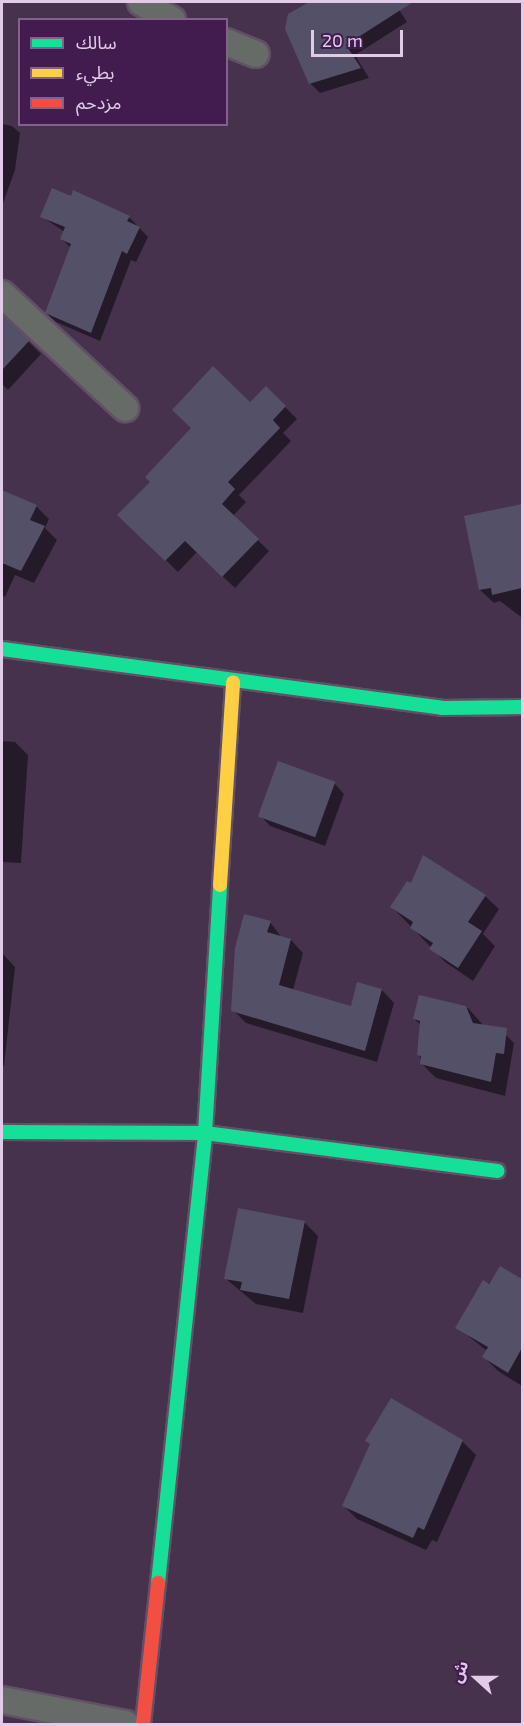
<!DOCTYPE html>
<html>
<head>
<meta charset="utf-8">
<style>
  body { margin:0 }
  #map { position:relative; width:524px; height:1726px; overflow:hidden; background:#47324e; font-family:"Exo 2","Noto Sans Arabic",sans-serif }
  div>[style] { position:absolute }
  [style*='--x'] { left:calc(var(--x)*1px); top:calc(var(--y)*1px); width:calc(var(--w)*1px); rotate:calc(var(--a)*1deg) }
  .shadow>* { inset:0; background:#0007 }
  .building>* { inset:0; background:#535067; transform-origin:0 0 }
  .roads { filter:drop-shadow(2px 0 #625067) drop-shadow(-2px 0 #625067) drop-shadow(0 2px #625067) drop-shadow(0 -2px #625067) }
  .street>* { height:26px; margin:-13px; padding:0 13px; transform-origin:13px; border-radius:13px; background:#676b67 }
  .fast>* { height:14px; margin:-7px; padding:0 7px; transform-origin:7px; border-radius:7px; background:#16e098 }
  .slow>* { height:14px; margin:-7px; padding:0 7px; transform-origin:7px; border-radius:7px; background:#ffcf43 }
  .jam>* { height:14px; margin:-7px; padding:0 7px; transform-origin:7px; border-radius:7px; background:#f24e42 }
  span { translate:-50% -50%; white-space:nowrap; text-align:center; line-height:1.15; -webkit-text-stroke:6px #421c4e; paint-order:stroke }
  .frame { position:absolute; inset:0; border:3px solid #e2cbe9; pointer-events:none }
  .legend { position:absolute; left:18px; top:18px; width:210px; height:108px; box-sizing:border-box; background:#421c4e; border:2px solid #82628c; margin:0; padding:8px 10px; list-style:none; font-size:18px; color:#e2cbe9 }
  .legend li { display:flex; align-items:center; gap:12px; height:30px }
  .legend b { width:30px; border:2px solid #82628c }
  .north { position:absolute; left:446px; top:1648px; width:60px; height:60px; -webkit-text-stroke:4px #421c4e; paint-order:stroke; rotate:291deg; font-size:16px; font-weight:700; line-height:24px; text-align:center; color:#e2cbe9 }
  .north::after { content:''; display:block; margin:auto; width:21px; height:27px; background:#e2cbe9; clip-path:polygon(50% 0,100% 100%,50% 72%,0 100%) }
  .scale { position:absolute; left:311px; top:30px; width:92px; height:27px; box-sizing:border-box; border:3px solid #e2cbe9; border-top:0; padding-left:8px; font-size:18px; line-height:21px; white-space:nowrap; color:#e2cbe9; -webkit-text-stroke:4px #421c4e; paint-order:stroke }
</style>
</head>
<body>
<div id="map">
  <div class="shadow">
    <div style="clip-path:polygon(312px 2px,394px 2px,407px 22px,355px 55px,369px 78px,320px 93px,310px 83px,289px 15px)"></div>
    <div style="clip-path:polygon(2px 124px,12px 126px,20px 133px,15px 170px,2px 206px)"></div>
    <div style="clip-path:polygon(42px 217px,129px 217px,148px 237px,136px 262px,131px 260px,100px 341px,56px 322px,46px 313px,71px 248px,62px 239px,65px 232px)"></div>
    <div style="clip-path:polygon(2px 316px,41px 354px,8px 390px,2px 384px)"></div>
    <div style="clip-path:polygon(266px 388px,297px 419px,283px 433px,291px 441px,239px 495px,246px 502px,233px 516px,269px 551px,235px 588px,197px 552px,178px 572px,120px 515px)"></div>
    <div style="clip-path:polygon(2px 492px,36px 506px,49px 519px,45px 528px,57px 540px,34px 583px,15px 575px,5px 597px,2px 595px)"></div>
    <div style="clip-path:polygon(522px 506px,522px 616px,521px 617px,500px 601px,494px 603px,480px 590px,466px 518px)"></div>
    <div style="clip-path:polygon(2px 741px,15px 742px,28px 755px,21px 863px,2px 862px)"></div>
    <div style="clip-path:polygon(334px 783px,344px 794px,325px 846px,270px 826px,260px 815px)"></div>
    <div style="clip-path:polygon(485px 896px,499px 909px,483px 934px,495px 946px,473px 981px,445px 962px,392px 907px)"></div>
    <div style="clip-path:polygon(270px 922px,282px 938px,291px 940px,303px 953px,293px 990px,352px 1007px,358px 984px,382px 990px,394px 1003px,377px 1062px,246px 1023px,233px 1010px)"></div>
    <div style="clip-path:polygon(2px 953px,15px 967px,4px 1066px,2px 1066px)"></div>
    <div style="clip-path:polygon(420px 997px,468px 1008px,484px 1026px,500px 1029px,514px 1043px,505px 1096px,436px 1078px,422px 1064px,419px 1054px,421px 1025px,414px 1019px)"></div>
    <div style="clip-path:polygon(304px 1222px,318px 1236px,303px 1313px,256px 1304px,225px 1278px)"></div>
    <div style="clip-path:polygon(500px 1268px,522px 1281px,522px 1386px,498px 1371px,484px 1357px,487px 1351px,457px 1327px)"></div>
    <div style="clip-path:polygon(392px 1400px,463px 1442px,476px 1455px,437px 1542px,432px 1540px,426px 1550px,357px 1519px,344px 1506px,371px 1445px,367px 1441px)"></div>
  </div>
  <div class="building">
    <div style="clip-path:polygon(309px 2px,413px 2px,346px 45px,361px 68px,309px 84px,285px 29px,288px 14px)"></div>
    <div style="clip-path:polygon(52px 188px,71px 196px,73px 190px,130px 216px,127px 221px,140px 227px,127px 254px,122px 251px,91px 333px,45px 313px,71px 244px,60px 239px,65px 227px,40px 217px)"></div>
    <div style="clip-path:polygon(2px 314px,30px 340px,2px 370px)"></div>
    <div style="clip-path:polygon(213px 366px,250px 402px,266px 386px,286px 406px,273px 420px,280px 428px,228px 482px,235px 489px,222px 504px,259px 539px,222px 577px,185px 541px,165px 561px,117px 515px,150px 482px,145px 477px,191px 428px,172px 410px)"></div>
    <div style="clip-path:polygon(2px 490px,37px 505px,30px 520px,45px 526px,21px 571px,2px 563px)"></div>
    <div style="clip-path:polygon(522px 504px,522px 588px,492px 595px,491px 588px,479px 590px,464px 516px)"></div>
    <div style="left:278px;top:761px;width:61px;height:59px;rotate:20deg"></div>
    <div style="clip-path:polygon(423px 855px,486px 895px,468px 922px,482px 931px,458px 968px,429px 949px,433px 943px,410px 928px,413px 922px,390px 907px,407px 881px,411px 883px)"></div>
    <div style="clip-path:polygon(244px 914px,271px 921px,267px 932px,291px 939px,279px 985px,351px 1006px,357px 982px,382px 989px,365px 1051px,231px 1011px,235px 948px)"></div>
    <div style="clip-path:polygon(419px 995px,466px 1006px,473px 1023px,507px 1028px,504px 1054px,496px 1053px,491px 1082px,420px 1064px,421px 1056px,417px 1055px,420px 1021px,413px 1019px)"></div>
    <div style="clip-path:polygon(238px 1208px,305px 1221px,289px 1299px,240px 1290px,242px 1282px,224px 1279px)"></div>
    <div style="clip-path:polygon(500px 1266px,522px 1279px,522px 1348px,508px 1373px,482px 1357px,488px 1347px,455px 1328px,483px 1280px,489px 1284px)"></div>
    <div style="clip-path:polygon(391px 1398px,463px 1440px,424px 1530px,418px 1527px,413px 1538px,342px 1506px,370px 1444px,365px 1441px)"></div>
  </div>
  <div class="roads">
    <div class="street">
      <div style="--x:141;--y:2;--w:36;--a:30"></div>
      <div style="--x:226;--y:42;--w:32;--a:22"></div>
      <div style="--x:2;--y:294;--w:168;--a:42.8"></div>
      <div style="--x:2;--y:1700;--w:126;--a:11"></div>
    </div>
    <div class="fast">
      <div style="--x:2;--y:649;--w:444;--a:7.6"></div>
      <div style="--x:442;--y:708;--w:80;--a:-0.7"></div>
      <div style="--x:2;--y:1132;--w:203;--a:0.3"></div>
      <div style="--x:205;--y:1133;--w:295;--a:7.4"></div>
      <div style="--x:158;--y:1583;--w:452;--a:-84"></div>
      <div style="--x:205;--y:1133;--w:248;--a:-86.5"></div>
    </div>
    <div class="slow">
      <div style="--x:220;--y:885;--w:203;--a:-86.3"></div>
    </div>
    <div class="jam">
      <div style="--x:143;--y:1724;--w:142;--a:-83.9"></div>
    </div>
  </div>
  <div class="frame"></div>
  <ul class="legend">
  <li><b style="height:8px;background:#16e098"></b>سالك</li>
  <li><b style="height:8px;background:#ffcf43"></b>بطيء</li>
  <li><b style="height:8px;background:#f24e42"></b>مزدحم</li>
  </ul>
  <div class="north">ش</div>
  <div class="scale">20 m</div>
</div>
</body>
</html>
